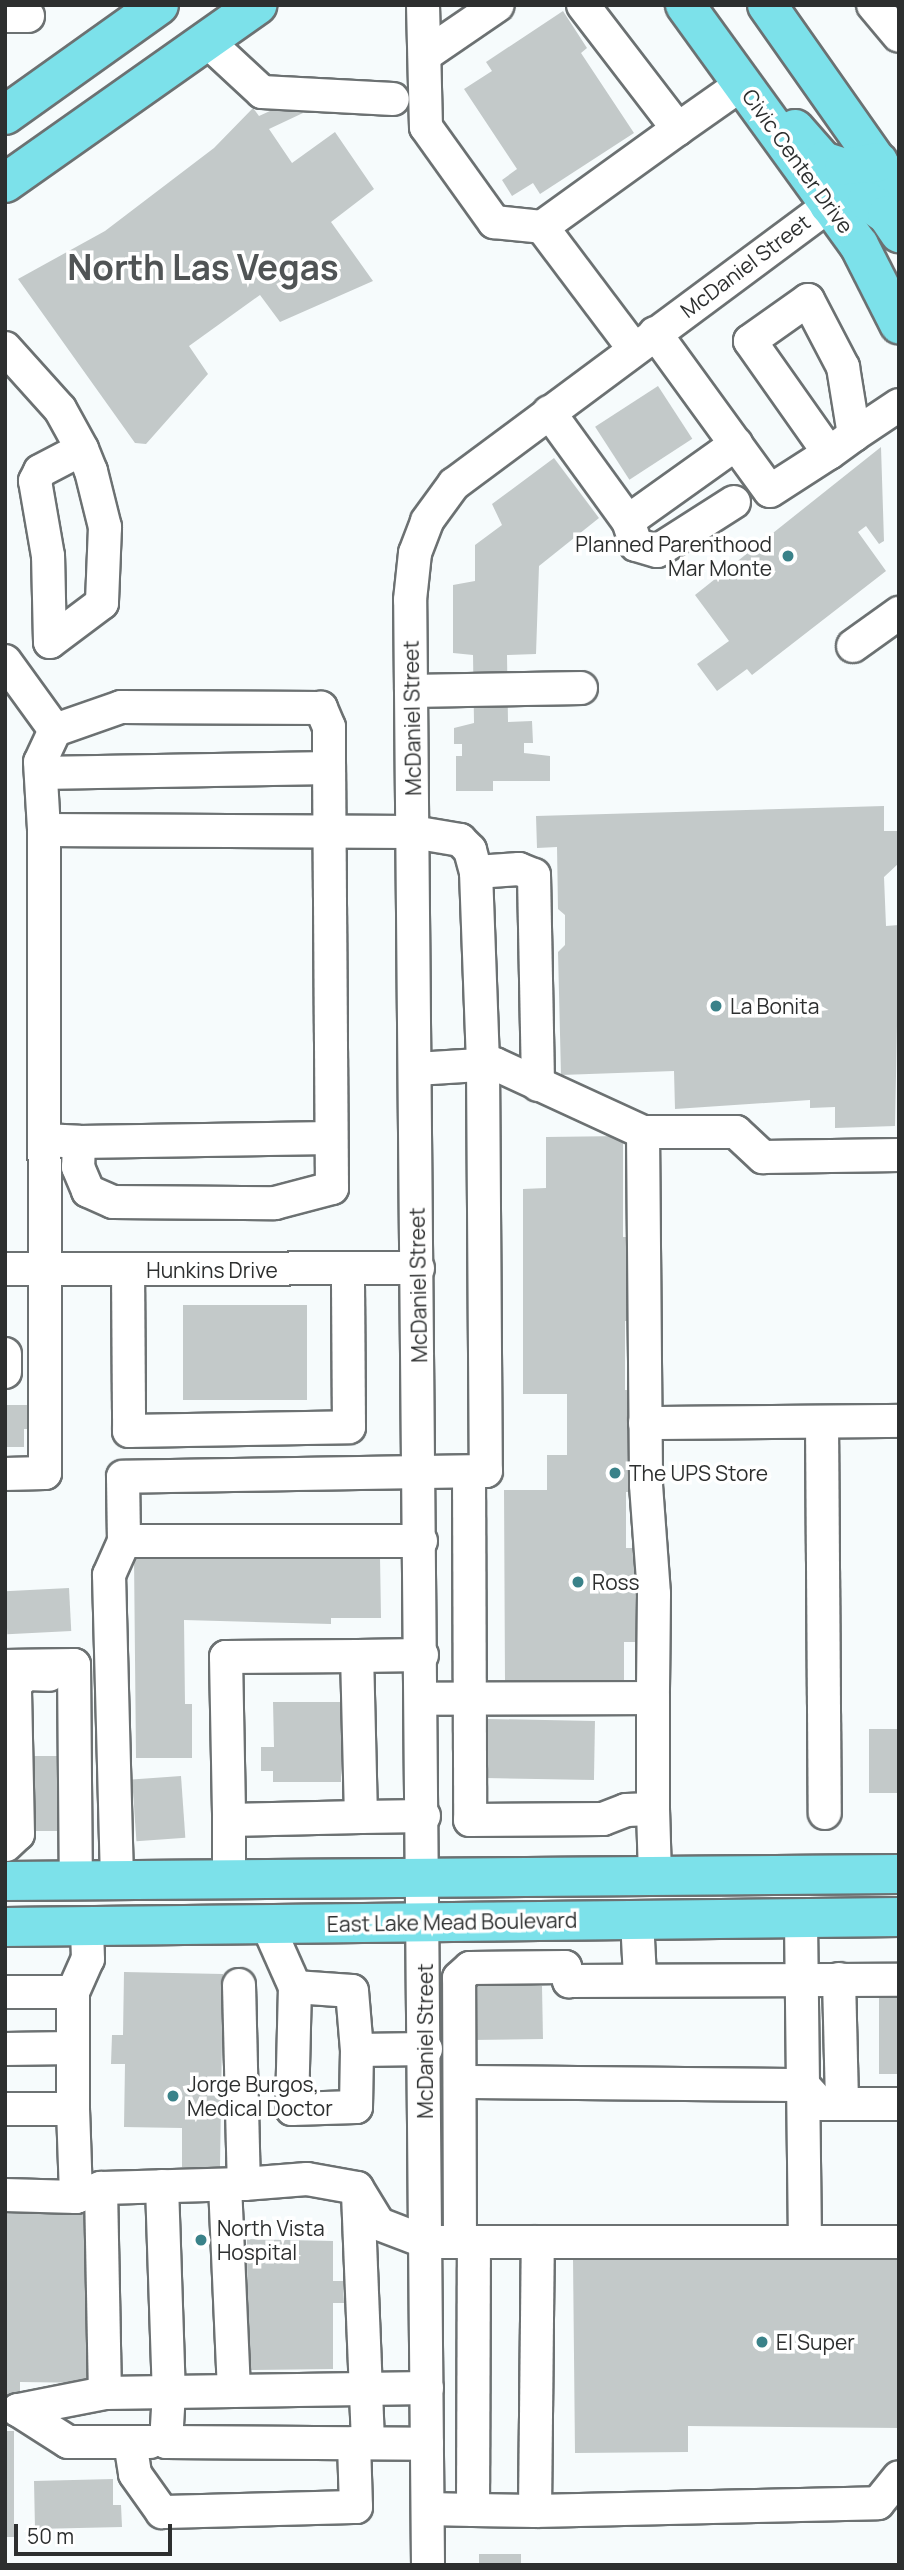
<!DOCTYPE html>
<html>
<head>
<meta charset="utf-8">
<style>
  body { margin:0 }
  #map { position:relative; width:904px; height:2570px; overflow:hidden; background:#f6fbfc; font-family:Manrope,sans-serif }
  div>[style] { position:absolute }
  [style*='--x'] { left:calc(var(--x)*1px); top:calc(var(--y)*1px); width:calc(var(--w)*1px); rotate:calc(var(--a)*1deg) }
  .building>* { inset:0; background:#c3c9c9; transform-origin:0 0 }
  .roads { filter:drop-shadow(2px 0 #6c7172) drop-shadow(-2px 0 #6c7172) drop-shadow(0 2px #6c7172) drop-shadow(0 -2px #6c7172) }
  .minor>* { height:32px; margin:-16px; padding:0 16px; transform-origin:16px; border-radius:16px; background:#fff }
  .major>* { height:38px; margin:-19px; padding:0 19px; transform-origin:19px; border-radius:19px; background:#7ce1ea }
  .dots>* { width:19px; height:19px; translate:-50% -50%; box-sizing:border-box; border:4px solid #fff; border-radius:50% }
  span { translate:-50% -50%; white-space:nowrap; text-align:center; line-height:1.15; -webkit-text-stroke:7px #fff; paint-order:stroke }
  .street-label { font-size:21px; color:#2d2f2f }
  .poi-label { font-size:21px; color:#2d2f2f }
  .right { translate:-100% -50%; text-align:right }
  .left { translate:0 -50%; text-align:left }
  .town-label { font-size:35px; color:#505455; font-weight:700 }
  .frame { position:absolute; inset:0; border:7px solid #2d2f2f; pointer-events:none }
  .scale { position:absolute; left:14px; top:2524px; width:158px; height:32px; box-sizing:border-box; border:4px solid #2d2f2f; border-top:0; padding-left:9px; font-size:21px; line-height:24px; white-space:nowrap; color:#2d2f2f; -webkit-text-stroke:5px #fff; paint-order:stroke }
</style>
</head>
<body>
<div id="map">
  <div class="building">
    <div style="clip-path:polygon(563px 11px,587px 48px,581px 53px,634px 133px,540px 194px,533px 183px,512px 196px,502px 180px,517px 169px,464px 89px,492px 71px,486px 62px)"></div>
    <div style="clip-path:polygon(294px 100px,303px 113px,269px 129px,292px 163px,335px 132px,374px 189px,331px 222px,373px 281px,280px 322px,260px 295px,189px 346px,208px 374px,146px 444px,135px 443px,18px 279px,105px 231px,214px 148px,253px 108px,259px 116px)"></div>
    <div style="left:658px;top:386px;width:63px;height:75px;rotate:57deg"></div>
    <div style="clip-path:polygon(881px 447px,884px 541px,879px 544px,866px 526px,858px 532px,886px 571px,752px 675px,747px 669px,717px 691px,697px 664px,729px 641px,695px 595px)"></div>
    <div style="clip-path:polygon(554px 458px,599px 518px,539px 566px,536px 654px,507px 655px,508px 722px,532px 721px,533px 743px,524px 743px,524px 753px,550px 756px,550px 781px,493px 781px,493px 791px,456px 791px,456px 756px,462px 756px,462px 744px,454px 744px,454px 728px,474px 723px,473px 655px,453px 653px,453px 585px,475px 581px,475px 545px,502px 525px,492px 504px)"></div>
    <div style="clip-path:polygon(884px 806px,884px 831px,899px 831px,899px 863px,884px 877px,886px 926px,899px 925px,895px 1126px,835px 1128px,835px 1107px,810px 1108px,810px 1100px,675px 1109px,674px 1071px,561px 1075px,558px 952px,565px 945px,565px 915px,558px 909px,557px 847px,537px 848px,536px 816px)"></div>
    <div style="clip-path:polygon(623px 1136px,623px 1237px,636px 1237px,636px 1321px,625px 1321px,625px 1390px,636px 1390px,636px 1492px,626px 1492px,626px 1548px,638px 1548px,638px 1642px,624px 1642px,624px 1681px,505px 1681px,504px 1490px,547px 1490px,547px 1455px,567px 1455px,567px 1394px,523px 1394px,523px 1189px,546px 1188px,546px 1137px)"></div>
    <div style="left:183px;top:1305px;width:124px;height:95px"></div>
    <div style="clip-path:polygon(5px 1405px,35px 1405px,35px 1429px,24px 1429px,24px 1447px,5px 1447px)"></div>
    <div style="clip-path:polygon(380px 1557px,381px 1618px,331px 1618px,331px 1624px,184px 1620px,185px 1704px,192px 1704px,192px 1758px,136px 1758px,134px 1558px)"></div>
    <div style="left:69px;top:1588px;width:43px;height:64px;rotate:87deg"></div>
    <div style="clip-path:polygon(273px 1702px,341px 1702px,341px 1782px,273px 1782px,273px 1771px,261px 1771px,261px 1747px,274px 1747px)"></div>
    <div style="left:487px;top:1719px;width:108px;height:59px;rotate:1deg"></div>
    <div style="left:869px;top:1729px;width:30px;height:64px"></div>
    <div style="left:27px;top:1756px;width:30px;height:75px"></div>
    <div style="left:181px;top:1776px;width:62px;height:49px;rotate:86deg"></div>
    <div style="clip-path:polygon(124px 1972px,223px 1974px,220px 2167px,182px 2167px,182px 2128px,124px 2127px,125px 2064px,111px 2064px,112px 2035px,123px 2035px)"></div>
    <div style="clip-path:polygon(476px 1980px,542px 1986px,543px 2039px,471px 2040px)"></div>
    <div style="left:879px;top:1991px;width:20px;height:83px"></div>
    <div style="clip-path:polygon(5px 2208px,97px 2208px,97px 2383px,20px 2382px,20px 2400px,5px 2400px)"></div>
    <div style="clip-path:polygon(247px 2239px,333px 2241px,333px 2281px,343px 2281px,344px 2303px,333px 2303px,333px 2369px,248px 2370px)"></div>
    <div style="clip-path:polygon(899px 2258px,899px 2428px,688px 2426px,688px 2452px,575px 2453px,573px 2259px)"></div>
    <div style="left:5px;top:2431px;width:9px;height:106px"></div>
    <div style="clip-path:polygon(113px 2479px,113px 2505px,121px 2505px,122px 2527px,35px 2529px,34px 2481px)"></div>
    <div style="left:479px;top:2554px;width:42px;height:11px"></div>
  </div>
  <div class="roads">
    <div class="minor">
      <div style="--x:423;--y:5;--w:122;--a:88.6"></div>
      <div style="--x:426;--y:127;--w:117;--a:54.4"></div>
      <div style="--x:494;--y:222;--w:48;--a:5.9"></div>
      <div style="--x:542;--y:227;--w:153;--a:53"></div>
      <div style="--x:873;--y:5;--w:40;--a:50"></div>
      <div style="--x:5;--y:16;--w:23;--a:0"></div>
      <div style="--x:207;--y:41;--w:75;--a:42.8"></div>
      <div style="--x:262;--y:92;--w:131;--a:3.1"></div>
      <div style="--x:425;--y:55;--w:88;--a:-34.4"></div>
      <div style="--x:678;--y:129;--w:78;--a:-35.1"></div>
      <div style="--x:542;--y:227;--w:168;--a:-35.8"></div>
      <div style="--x:678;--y:129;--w:156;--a:-127.5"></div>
      <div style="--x:655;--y:333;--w:195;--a:54"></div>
      <div style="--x:770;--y:491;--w:70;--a:-32.8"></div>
      <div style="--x:829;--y:453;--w:137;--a:-125.2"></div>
      <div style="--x:750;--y:341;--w:71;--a:-35.3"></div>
      <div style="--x:808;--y:300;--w:76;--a:62.4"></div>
      <div style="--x:843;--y:367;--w:69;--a:80.8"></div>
      <div style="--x:854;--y:435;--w:31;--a:144"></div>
      <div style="--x:5;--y:348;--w:82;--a:48"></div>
      <div style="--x:60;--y:409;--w:46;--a:61.2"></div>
      <div style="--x:82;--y:449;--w:24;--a:68"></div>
      <div style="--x:91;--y:471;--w:58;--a:76"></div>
      <div style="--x:105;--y:527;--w:76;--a:92.3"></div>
      <div style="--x:102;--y:603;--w:65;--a:143.1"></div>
      <div style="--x:50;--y:642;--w:86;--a:-91.3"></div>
      <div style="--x:48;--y:556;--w:76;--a:-99.8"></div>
      <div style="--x:35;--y:481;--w:11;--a:-63"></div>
      <div style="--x:40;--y:471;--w:47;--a:-27.6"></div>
      <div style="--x:549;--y:412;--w:135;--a:54.1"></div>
      <div style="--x:854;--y:435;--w:54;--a:-33.7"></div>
      <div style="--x:734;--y:502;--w:91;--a:147.5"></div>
      <div style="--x:657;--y:551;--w:22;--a:-164"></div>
      <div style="--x:636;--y:545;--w:25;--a:-108"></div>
      <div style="--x:628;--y:521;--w:133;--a:-35.5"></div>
      <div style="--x:853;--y:646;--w:57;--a:-35.7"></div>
      <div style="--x:5;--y:661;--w:85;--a:54.1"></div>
      <div style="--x:55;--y:730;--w:35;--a:115"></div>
      <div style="--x:40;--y:762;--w:68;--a:86.6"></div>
      <div style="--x:44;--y:830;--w:369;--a:0.3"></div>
      <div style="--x:413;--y:832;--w:48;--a:9.7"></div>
      <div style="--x:460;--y:840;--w:14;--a:45"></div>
      <div style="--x:470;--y:850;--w:23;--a:75"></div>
      <div style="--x:476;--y:872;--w:193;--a:87.9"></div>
      <div style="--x:483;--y:1065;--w:406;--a:89.6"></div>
      <div style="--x:486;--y:1471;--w:363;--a:179.1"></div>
      <div style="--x:123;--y:1477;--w:64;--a:89.1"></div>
      <div style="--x:124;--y:1541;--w:297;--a:0"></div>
      <div style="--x:411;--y:691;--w:170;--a:-1"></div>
      <div style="--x:41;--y:773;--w:288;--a:-1"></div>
      <div style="--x:329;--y:768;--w:41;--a:-90"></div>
      <div style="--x:329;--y:727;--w:21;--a:-113"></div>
      <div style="--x:321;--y:708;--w:200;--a:-179.7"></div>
      <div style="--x:121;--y:707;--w:70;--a:160.8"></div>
      <div style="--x:476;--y:872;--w:43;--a:-4"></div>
      <div style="--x:519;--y:869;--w:16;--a:22"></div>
      <div style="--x:534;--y:875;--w:210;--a:88.9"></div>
      <div style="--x:416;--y:1069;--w:79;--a:-3.6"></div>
      <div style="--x:495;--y:1064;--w:163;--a:24.7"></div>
      <div style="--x:643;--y:1132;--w:353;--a:89.5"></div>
      <div style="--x:646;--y:1485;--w:109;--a:85.8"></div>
      <div style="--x:654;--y:1594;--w:104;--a:90.6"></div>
      <div style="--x:653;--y:1698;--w:230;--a:179.8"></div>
      <div style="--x:643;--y:1132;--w:93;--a:0"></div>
      <div style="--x:736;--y:1132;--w:37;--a:43"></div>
      <div style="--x:763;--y:1157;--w:136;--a:-0.8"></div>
      <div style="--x:44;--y:1140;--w:35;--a:3"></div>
      <div style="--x:79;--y:1142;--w:25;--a:92"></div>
      <div style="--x:78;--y:1167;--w:26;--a:67"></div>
      <div style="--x:88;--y:1191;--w:27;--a:24"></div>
      <div style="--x:113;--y:1202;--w:162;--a:0.4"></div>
      <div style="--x:275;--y:1203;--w:59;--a:-14.7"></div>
      <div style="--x:332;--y:1188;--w:420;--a:-90.4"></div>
      <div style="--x:79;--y:1142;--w:252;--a:-0.9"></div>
      <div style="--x:5;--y:1269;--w:413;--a:-0.1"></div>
      <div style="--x:128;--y:1270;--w:161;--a:89.6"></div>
      <div style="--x:129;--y:1431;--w:220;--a:-1"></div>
      <div style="--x:349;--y:1427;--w:157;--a:-90.4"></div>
      <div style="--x:5;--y:1354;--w:18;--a:90"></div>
      <div style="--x:822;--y:1422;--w:391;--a:89.6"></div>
      <div style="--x:645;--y:1423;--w:254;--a:-0.5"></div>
      <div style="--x:469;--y:1472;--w:348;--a:89.8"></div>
      <div style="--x:470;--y:1820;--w:133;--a:-0.4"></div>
      <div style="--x:603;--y:1819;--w:25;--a:-21"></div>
      <div style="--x:626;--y:1810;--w:27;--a:-2"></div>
      <div style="--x:653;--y:1809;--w:111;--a:-90"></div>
      <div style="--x:5;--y:1474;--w:40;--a:-1.4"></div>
      <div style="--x:45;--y:1473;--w:643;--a:-90.09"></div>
      <div style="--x:357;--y:1656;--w:65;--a:-0.9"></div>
      <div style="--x:5;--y:1666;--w:69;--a:-0.8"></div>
      <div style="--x:74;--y:1665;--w:216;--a:89.5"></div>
      <div style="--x:653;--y:1809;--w:68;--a:88.3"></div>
      <div style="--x:361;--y:1817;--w:63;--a:-0.9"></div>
      <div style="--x:229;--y:1820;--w:132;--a:-1.3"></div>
      <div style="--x:361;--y:1817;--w:161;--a:-91.4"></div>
      <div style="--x:357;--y:1656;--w:131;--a:179.6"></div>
      <div style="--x:226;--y:1657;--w:163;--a:88.9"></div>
      <div style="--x:229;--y:1820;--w:60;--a:90"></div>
      <div style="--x:6;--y:1845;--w:16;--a:-43"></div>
      <div style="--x:18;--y:1834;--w:149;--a:-91.2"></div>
      <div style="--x:15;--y:1685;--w:16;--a:-45"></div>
      <div style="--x:26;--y:1674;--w:23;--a:2"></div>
      <div style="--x:117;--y:1880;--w:305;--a:-91.5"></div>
      <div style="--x:109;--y:1575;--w:37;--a:-66"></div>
      <div style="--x:637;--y:1920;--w:58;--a:87"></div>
      <div style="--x:267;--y:1924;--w:69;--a:66"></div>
      <div style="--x:839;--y:1979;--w:125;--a:88.6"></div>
      <div style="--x:239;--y:1985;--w:199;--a:88.6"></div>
      <div style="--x:244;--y:2184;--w:63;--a:-4.5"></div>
      <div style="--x:307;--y:2179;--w:51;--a:10.2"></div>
      <div style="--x:357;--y:2188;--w:42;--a:58.6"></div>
      <div style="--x:379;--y:2224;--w:50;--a:21"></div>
      <div style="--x:426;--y:2242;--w:473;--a:0"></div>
      <div style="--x:5;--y:1992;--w:68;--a:0"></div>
      <div style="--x:73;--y:1992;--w:56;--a:90"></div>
      <div style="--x:73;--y:2048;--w:68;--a:179.2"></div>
      <div style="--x:73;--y:1992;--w:36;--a:-66"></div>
      <div style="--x:88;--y:1959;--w:33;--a:-92"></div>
      <div style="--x:357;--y:2050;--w:57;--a:91"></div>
      <div style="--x:356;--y:2107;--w:64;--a:178.2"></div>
      <div style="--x:292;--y:2109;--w:122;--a:-88.6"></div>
      <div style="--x:295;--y:1987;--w:57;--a:4"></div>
      <div style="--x:352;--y:1991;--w:59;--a:85.2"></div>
      <div style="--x:357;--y:2050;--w:69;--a:-0.8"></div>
      <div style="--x:460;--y:2082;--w:343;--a:0.5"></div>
      <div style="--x:803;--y:2085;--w:167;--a:-90.7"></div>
      <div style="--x:5;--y:2109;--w:68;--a:0"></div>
      <div style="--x:73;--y:2109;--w:61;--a:-90"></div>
      <div style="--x:73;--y:2109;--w:88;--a:88"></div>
      <div style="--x:244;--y:2184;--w:143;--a:178.4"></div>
      <div style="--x:101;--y:2188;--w:205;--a:88.9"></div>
      <div style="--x:105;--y:2393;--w:322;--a:-0.9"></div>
      <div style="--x:225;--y:2185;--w:206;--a:87.5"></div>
      <div style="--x:162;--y:2186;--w:206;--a:88.1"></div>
      <div style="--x:169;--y:2392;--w:50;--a:93.4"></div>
      <div style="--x:166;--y:2442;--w:261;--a:0.4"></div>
      <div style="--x:358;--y:2193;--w:250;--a:87.7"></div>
      <div style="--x:5;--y:2195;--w:71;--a:1.6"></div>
      <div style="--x:76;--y:2197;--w:27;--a:-20"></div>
      <div style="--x:460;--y:2242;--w:264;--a:-90.2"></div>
      <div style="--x:459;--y:1978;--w:15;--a:-42"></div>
      <div style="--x:470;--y:1968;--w:95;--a:-0.6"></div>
      <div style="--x:565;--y:1967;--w:15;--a:74"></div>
      <div style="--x:569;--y:1981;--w:330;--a:-0.2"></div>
      <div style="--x:805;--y:2242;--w:157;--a:-90.7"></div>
      <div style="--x:803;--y:2085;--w:25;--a:48"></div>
      <div style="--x:820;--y:2104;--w:79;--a:0"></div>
      <div style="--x:105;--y:2393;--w:89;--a:168.9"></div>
      <div style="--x:18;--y:2410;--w:59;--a:32.6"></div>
      <div style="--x:68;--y:2442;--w:82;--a:0"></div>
      <div style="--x:130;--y:2442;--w:32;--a:81"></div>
      <div style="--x:135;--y:2474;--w:47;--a:54.6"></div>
      <div style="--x:162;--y:2512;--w:194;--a:-1.5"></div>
      <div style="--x:356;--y:2507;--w:64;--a:-91.8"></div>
      <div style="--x:428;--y:2509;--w:45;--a:1.3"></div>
      <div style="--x:473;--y:2510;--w:268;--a:-89.8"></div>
      <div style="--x:473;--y:2510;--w:62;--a:0.9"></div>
      <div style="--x:535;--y:2511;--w:269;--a:-89.4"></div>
      <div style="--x:535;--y:2511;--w:343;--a:-1.3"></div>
      <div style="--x:878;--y:2503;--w:33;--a:-51"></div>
      <div style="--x:428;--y:2565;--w:1965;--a:-90.52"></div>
      <div style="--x:410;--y:600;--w:47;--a:-83.9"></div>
      <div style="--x:415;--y:553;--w:34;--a:-69"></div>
      <div style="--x:427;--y:521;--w:46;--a:-53.9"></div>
      <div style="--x:454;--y:484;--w:467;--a:-36.6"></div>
    </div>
    <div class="major">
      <div style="--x:685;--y:5;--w:296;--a:54.1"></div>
      <div style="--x:859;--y:245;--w:89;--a:63.1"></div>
      <div style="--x:767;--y:5;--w:230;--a:54.9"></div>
      <div style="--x:5;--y:115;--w:189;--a:-35.5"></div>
      <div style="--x:795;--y:129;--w:43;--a:48.8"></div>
      <div style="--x:823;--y:161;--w:22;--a:18"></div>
      <div style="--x:844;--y:168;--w:35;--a:-10"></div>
      <div style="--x:5;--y:183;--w:309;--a:-35.2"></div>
      <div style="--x:829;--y:205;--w:38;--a:-6"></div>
      <div style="--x:867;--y:201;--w:24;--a:35"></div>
      <div style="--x:887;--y:215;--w:22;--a:56"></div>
      <div style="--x:5;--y:1881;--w:894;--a:-0.45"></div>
      <div style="--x:5;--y:1927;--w:894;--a:-0.64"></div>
    </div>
  </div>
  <div class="dots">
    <div style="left:788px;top:556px;background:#3a8289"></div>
    <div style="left:716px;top:1006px;background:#3a8289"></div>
    <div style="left:615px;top:1473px;background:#3a8289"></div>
    <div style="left:578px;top:1582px;background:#3a8289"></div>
    <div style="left:173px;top:2096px;background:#3a8289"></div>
    <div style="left:201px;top:2240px;background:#3a8289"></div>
    <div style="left:762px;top:2342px;background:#3a8289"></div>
  </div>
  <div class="street-label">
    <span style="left:798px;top:161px;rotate:54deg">Civic Center Drive</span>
    <span style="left:745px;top:266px;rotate:-37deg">McDaniel Street</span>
    <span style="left:412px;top:718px;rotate:-91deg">McDaniel Street</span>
    <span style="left:212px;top:1270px">Hunkins Drive</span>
    <span style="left:418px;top:1285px;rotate:-91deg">McDaniel Street</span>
    <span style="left:452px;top:1922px;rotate:-1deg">East Lake Mead Boulevard</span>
    <span style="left:425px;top:2041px;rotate:-90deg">McDaniel Street</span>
  </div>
  <div class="poi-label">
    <span class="right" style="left:772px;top:556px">Planned Parenthood<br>Mar Monte</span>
    <span class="left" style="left:730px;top:1006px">La Bonita</span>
    <span class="left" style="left:629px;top:1473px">The UPS Store</span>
    <span class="left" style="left:592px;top:1582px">Ross</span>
    <span class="left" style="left:187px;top:2096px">Jorge Burgos,<br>Medical Doctor</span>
    <span class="left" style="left:217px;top:2240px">North Vista<br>Hospital</span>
    <span class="left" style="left:776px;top:2342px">El Super</span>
  </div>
  <div class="town-label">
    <span style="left:203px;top:267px">North Las Vegas</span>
  </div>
  <div class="frame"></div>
  <div class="scale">50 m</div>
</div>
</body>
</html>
